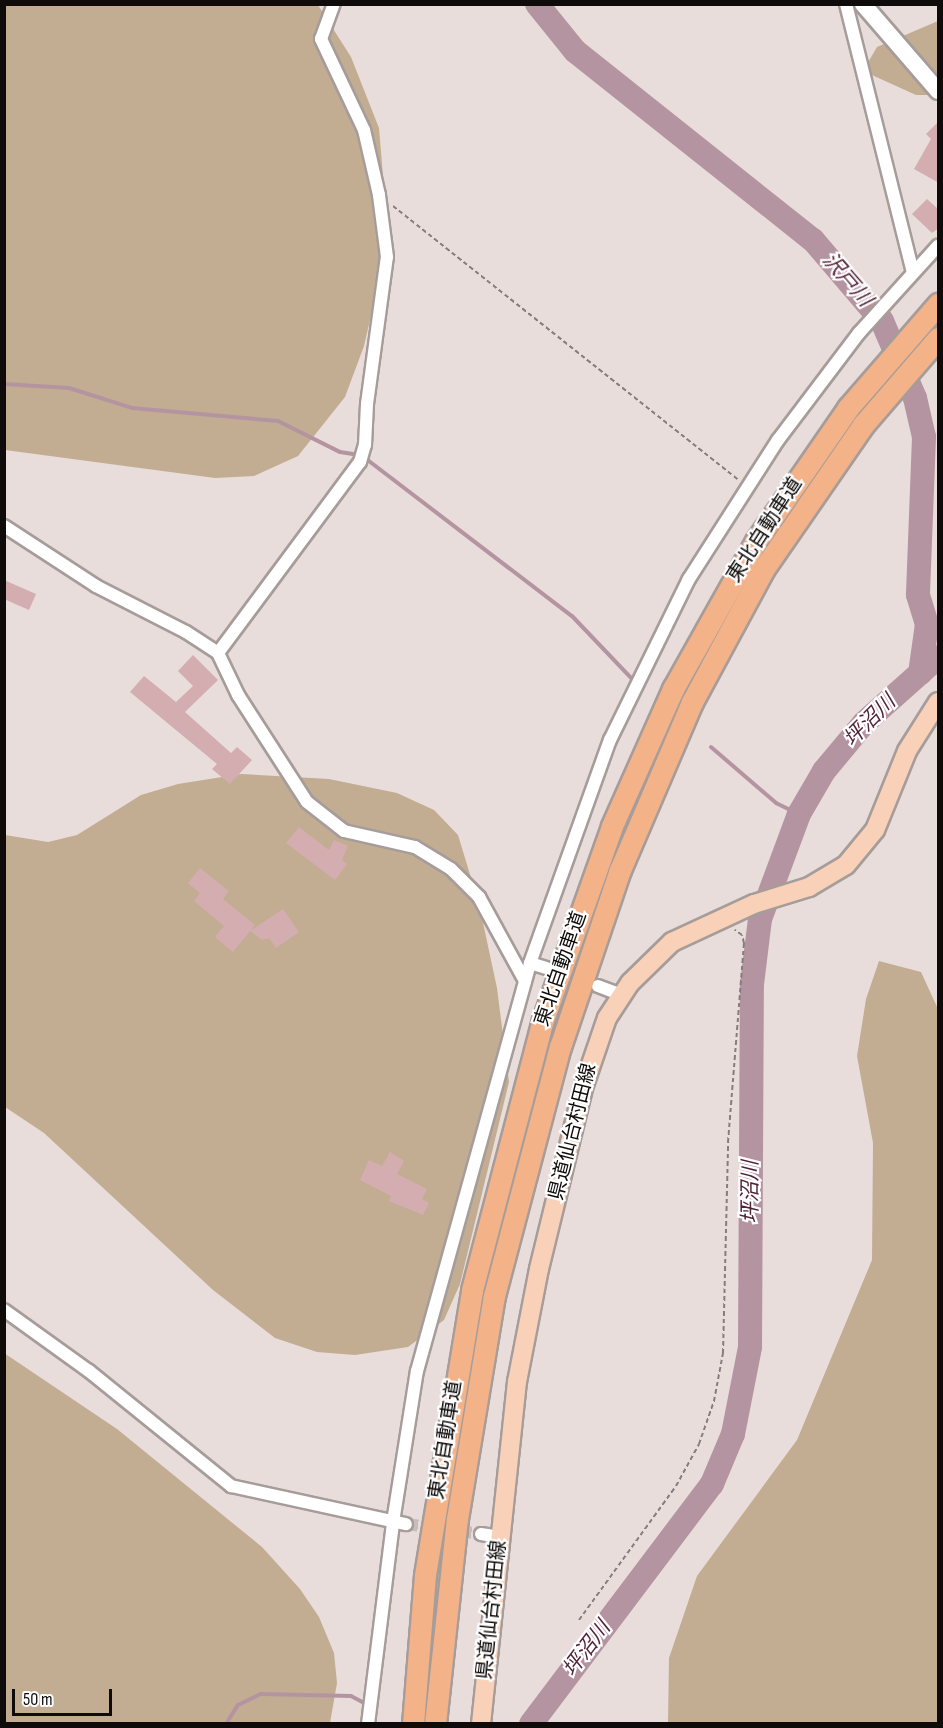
<!DOCTYPE html>
<html>
<head>
<meta charset="utf-8">
<style>
  body { margin:0 }
  #map { position:relative; width:943px; height:1728px; overflow:hidden; background:#e8dddb; font-family:"Sofia Sans Condensed","Noto Sans JP",sans-serif }
  div>[style] { position:absolute }
  [style*='--x'] { left:calc(var(--x)*1px); top:calc(var(--y)*1px); width:calc(var(--w)*1px); rotate:calc(var(--a)*1deg) }
  .forest>* { inset:0; background:#c2ad92 }
  .stream>* { height:4px; margin:-2px; padding:0 2px; transform-origin:2px; border-radius:2px; background:#b594a1 }
  .river>* { height:24px; margin:-12px; padding:0 12px; transform-origin:12px; border-radius:12px; background:#b594a1 }
  .building>* { inset:0; background:#d3adb0 }
  .street-tunnel>* { height:12px; margin-top:-6px; transform-origin:0; background:repeating-linear-gradient(90deg,#c7bebc 0 12px,transparent 0 18px) }
  .path>* { height:2px; margin-top:-1px; transform-origin:0; background:repeating-linear-gradient(90deg,#857d7c 0 4.5px,transparent 0 7.5px) }
  .roads { filter:drop-shadow(2px 0 #a69c99) drop-shadow(-2px 0 #a69c99) drop-shadow(0 2px #a69c99) drop-shadow(0 -2px #a69c99) }
  .street>* { height:12px; margin:-6px; padding:0 6px; transform-origin:6px; border-radius:6px; background:#fff }
  .secondary>* { height:16px; margin:-8px; padding:0 8px; transform-origin:8px; border-radius:8px; background:#fff }
  .primary>* { height:18px; margin:-9px; padding:0 9px; transform-origin:9px; border-radius:9px; background:#f8d1b8 }
  .highway>* { height:21px; margin:-10.5px; padding:0 10.5px; transform-origin:10.5px; border-radius:10.5px; background:#f3b288 }
  span { translate:-50% -50%; white-space:nowrap; text-align:center; line-height:1.15; -webkit-text-stroke:4.5px #fff; paint-order:stroke }
  .street-label { font-size:20px; color:#0e0b0a }
  .water-label { font-size:21px; color:#512339; font-style:italic }
  .frame { position:absolute; inset:0; border:6px solid #0e0b0a; pointer-events:none }
  .scale { position:absolute; left:12px; top:1689px; width:100px; height:27px; box-sizing:border-box; border:3px solid #0e0b0a; border-top:0; padding-left:8px; font-size:18px; line-height:21px; white-space:nowrap; color:#0e0b0a; -webkit-text-stroke:4px #fff; paint-order:stroke }
</style>
</head>
<body>
<div id="map">
  <div class="forest">
    <div style="clip-path:polygon(4px 5px,318px 5px,351px 57px,379px 128px,385px 200px,378px 285px,364px 346px,345px 397px,298px 456px,254px 476px,215px 478px,5px 450px)"></div>
    <div style="clip-path:polygon(938px 21px,938px 95px,916px 95px,863px 71px,877px 47px)"></div>
    <div style="clip-path:polygon(241px 774px,329px 779px,397px 793px,434px 810px,458px 835px,479px 904px,497px 988px,509px 1082px,460px 1284px,444px 1320px,408px 1347px,355px 1355px,317px 1352px,275px 1338px,213px 1290px,44px 1133px,5px 1107px,5px 835px,48px 842px,77px 835px,141px 795px,178px 784px)"></div>
    <div style="clip-path:polygon(879px 961px,921px 972px,938px 1009px,938px 1723px,668px 1723px,669px 1658px,697px 1576px,797px 1440px,872px 1260px,873px 1143px,857px 1056px,866px 999px)"></div>
    <div style="clip-path:polygon(4px 1353px,117px 1429px,262px 1547px,300px 1589px,319px 1617px,334px 1653px,337px 1683px,330px 1723px,5px 1723px)"></div>
  </div>
  <div class="stream">
    <div style="--x:4;--y:384;--w:65;--a:3.5"></div>
    <div style="--x:69;--y:388;--w:66;--a:17.6"></div>
    <div style="--x:132;--y:408;--w:147;--a:5.1"></div>
    <div style="--x:278;--y:421;--w:69;--a:26.6"></div>
    <div style="--x:340;--y:452;--w:18;--a:9"></div>
    <div style="--x:365;--y:458;--w:260;--a:37.4"></div>
    <div style="--x:572;--y:616;--w:88;--a:46.4"></div>
    <div style="--x:711;--y:747;--w:86;--a:40.7"></div>
    <div style="--x:776;--y:803;--w:25;--a:26"></div>
    <div style="--x:226;--y:1724;--w:22;--a:-58"></div>
    <div style="--x:238;--y:1705;--w:25;--a:-26"></div>
    <div style="--x:261;--y:1694;--w:90;--a:1.3"></div>
    <div style="--x:351;--y:1696;--w:15;--a:28"></div>
  </div>
  <div class="river">
    <div style="--x:537;--y:4;--w:60;--a:51"></div>
    <div style="--x:575;--y:51;--w:304;--a:38.5"></div>
    <div style="--x:813;--y:240;--w:106;--a:49.6"></div>
    <div style="--x:882;--y:321;--w:84;--a:66.8"></div>
    <div style="--x:915;--y:398;--w:40;--a:77"></div>
    <div style="--x:924;--y:437;--w:158;--a:92.2"></div>
    <div style="--x:918;--y:595;--w:30;--a:73"></div>
    <div style="--x:927;--y:624;--w:50;--a:98"></div>
    <div style="--x:531;--y:1724;--w:301;--a:-53"></div>
    <div style="--x:712;--y:1484;--w:54;--a:-67.2"></div>
    <div style="--x:733;--y:1434;--w:89;--a:-78.9"></div>
    <div style="--x:750;--y:1347;--w:363;--a:-89.7"></div>
    <div style="--x:752;--y:984;--w:65;--a:-83"></div>
    <div style="--x:760;--y:919;--w:112;--a:-69.6"></div>
    <div style="--x:799;--y:814;--w:50;--a:-59.8"></div>
    <div style="--x:824;--y:771;--w:62;--a:-50.2"></div>
    <div style="--x:864;--y:723;--w:99;--a:-41.7"></div>
  </div>
  <div class="building">
    <div style="clip-path:polygon(939px 121px,939px 183px,914px 169px,931px 139px,926px 134px)"></div>
    <div style="clip-path:polygon(927px 199px,939px 210px,939px 228px,932px 233px,912px 214px)"></div>
    <div style="clip-path:polygon(4px 580px,36px 594px,29px 610px,4px 599px)"></div>
    <div style="clip-path:polygon(193px 655px,218px 680px,185px 712px,231px 753px,237px 747px,252px 760px,230px 784px,212px 769px,217px 764px,130px 692px,144px 676px,176px 702px,193px 686px,178px 671px)"></div>
    <div style="clip-path:polygon(299px 827px,329px 850px,334px 840px,348px 846px,342px 860px,347px 864px,335px 880px,286px 843px)"></div>
    <div style="clip-path:polygon(200px 868px,229px 891px,223px 899px,255px 925px,233px 952px,215px 937px,224px 926px,194px 901px,200px 893px,188px 883px)"></div>
    <div style="clip-path:polygon(283px 909px,299px 932px,276px 948px,269px 938px,262px 940px,250px 931px)"></div>
    <div style="clip-path:polygon(390px 1152px,404px 1161px,397px 1174px,427px 1189px,422px 1199px,429px 1203px,423px 1215px,389px 1201px,391px 1196px,360px 1180px,369px 1160px,382px 1166px)"></div>
  </div>
  <div class="street-tunnel">
    <div style="--x:406;--y:1524;--w:76;--a:7.6"></div>
  </div>
  <div class="path">
    <div style="--x:393;--y:206;--w:441;--a:38.4"></div>
    <div style="--x:579;--y:1620;--w:165;--a:-54.1"></div>
    <div style="--x:676;--y:1486;--w:48;--a:-61.3"></div>
    <div style="--x:699;--y:1444;--w:46;--a:-70.8"></div>
    <div style="--x:714;--y:1401;--w:49;--a:-79.4"></div>
    <div style="--x:723;--y:1353;--w:211;--a:-88.6"></div>
    <div style="--x:728;--y:1142;--w:200;--a:-85.4"></div>
    <div style="--x:744;--y:943;--w:8;--a:-104"></div>
    <div style="--x:742;--y:935;--w:9;--a:-144"></div>
  </div>
  <div class="roads">
    <div class="street">
      <div style="--x:846;--y:4;--w:276;--a:76"></div>
      <div style="--x:4;--y:526;--w:110;--a:33.1"></div>
      <div style="--x:96;--y:586;--w:101;--a:27.1"></div>
      <div style="--x:186;--y:632;--w:38;--a:33"></div>
      <div style="--x:218;--y:653;--w:47;--a:64.5"></div>
      <div style="--x:238;--y:695;--w:127;--a:57.2"></div>
      <div style="--x:307;--y:802;--w:47;--a:38.1"></div>
      <div style="--x:344;--y:831;--w:73;--a:12.7"></div>
      <div style="--x:415;--y:847;--w:42;--a:31.4"></div>
      <div style="--x:451;--y:869;--w:40;--a:45"></div>
      <div style="--x:479;--y:897;--w:96;--a:61.3"></div>
      <div style="--x:218;--y:653;--w:238;--a:-53.4"></div>
      <div style="--x:360;--y:462;--w:18;--a:-74"></div>
      <div style="--x:365;--y:445;--w:41;--a:-87.2"></div>
      <div style="--x:367;--y:404;--w:148;--a:-82.3"></div>
      <div style="--x:387;--y:257;--w:63;--a:-97.4"></div>
      <div style="--x:379;--y:195;--w:67;--a:-103"></div>
      <div style="--x:364;--y:130;--w:101;--a:-115.3"></div>
      <div style="--x:321;--y:39;--w:37;--a:-70"></div>
      <div style="--x:530;--y:963;--w:17;--a:17"></div>
      <div style="--x:598;--y:986;--w:25;--a:21"></div>
      <div style="--x:4;--y:1310;--w:105;--a:35.7"></div>
      <div style="--x:89;--y:1371;--w:183;--a:39"></div>
      <div style="--x:231;--y:1486;--w:179;--a:12.3"></div>
      <div style="--x:481;--y:1534;--w:19;--a:9"></div>
      <div style="--x:368;--y:1724;--w:204;--a:-82.9"></div>
      <div style="--x:393;--y:1522;--w:153;--a:-81"></div>
      <div style="--x:417;--y:1371;--w:423;--a:-74.5"></div>
      <div style="--x:530;--y:963;--w:237;--a:-70.3"></div>
      <div style="--x:610;--y:740;--w:179;--a:-63.9"></div>
      <div style="--x:689;--y:579;--w:165;--a:-57.4"></div>
      <div style="--x:778;--y:440;--w:134;--a:-52.9"></div>
      <div style="--x:859;--y:333;--w:118;--a:-47.8"></div>
    </div>
    <div class="secondary">
      <div style="--x:863;--y:4;--w:115;--a:49.2"></div>
    </div>
    <div class="primary">
      <div style="--x:481;--y:1724;--w:344;--a:-84"></div>
      <div style="--x:517;--y:1382;--w:115;--a:-79"></div>
      <div style="--x:539;--y:1269;--w:186;--a:-76.3"></div>
      <div style="--x:583;--y:1088;--w:74;--a:-71.1"></div>
      <div style="--x:607;--y:1018;--w:42;--a:-56.7"></div>
      <div style="--x:630;--y:983;--w:59;--a:-44.3"></div>
      <div style="--x:672;--y:942;--w:90;--a:-24.9"></div>
      <div style="--x:754;--y:904;--w:58;--a:-17.2"></div>
      <div style="--x:809;--y:887;--w:43;--a:-30.7"></div>
      <div style="--x:846;--y:865;--w:45;--a:-50.4"></div>
      <div style="--x:875;--y:830;--w:85;--a:-67.9"></div>
      <div style="--x:907;--y:751;--w:58;--a:-57.7"></div>
    </div>
    <div class="highway">
      <div style="--x:413;--y:1724;--w:149;--a:-85.4"></div>
      <div style="--x:425;--y:1575;--w:289;--a:-80.6"></div>
      <div style="--x:472;--y:1290;--w:279;--a:-75.3"></div>
      <div style="--x:543;--y:1020;--w:206;--a:-70.4"></div>
      <div style="--x:612;--y:826;--w:150;--a:-66"></div>
      <div style="--x:673;--y:689;--w:170;--a:-60.7"></div>
      <div style="--x:756;--y:541;--w:162;--a:-55.3"></div>
      <div style="--x:848;--y:408;--w:138;--a:-49.1"></div>
      <div style="--x:435;--y:1724;--w:206;--a:-83.9"></div>
      <div style="--x:457;--y:1519;--w:226;--a:-80.6"></div>
      <div style="--x:494;--y:1296;--w:258;--a:-75.2"></div>
      <div style="--x:560;--y:1047;--w:187;--a:-71.3"></div>
      <div style="--x:620;--y:870;--w:183;--a:-66.8"></div>
      <div style="--x:692;--y:702;--w:150;--a:-61.7"></div>
      <div style="--x:763;--y:570;--w:176;--a:-55.4"></div>
      <div style="--x:863;--y:425;--w:115;--a:-49.2"></div>
    </div>
  </div>
  <div class="street-label">
    <span style="left:765px;top:530px;rotate:-57deg">東北自動車道</span>
    <span style="left:561px;top:969px;rotate:-71deg">東北自動車道</span>
    <span style="left:573px;top:1132px;rotate:-76deg">県道仙台村田線</span>
    <span style="left:446px;top:1440px;rotate:-81deg">東北自動車道</span>
    <span style="left:492px;top:1610px;rotate:-84deg">県道仙台村田線</span>
  </div>
  <div class="water-label">
    <span style="left:847px;top:280px;rotate:49deg">沢戸川</span>
    <span style="left:870px;top:721px;rotate:-45deg">坪沼川</span>
    <span style="left:751px;top:1192px;rotate:-90deg">坪沼川</span>
    <span style="left:587px;top:1649px;rotate:-53deg">坪沼川</span>
  </div>
  <div class="frame"></div>
  <div class="scale">50 m</div>
</div>
</body>
</html>
